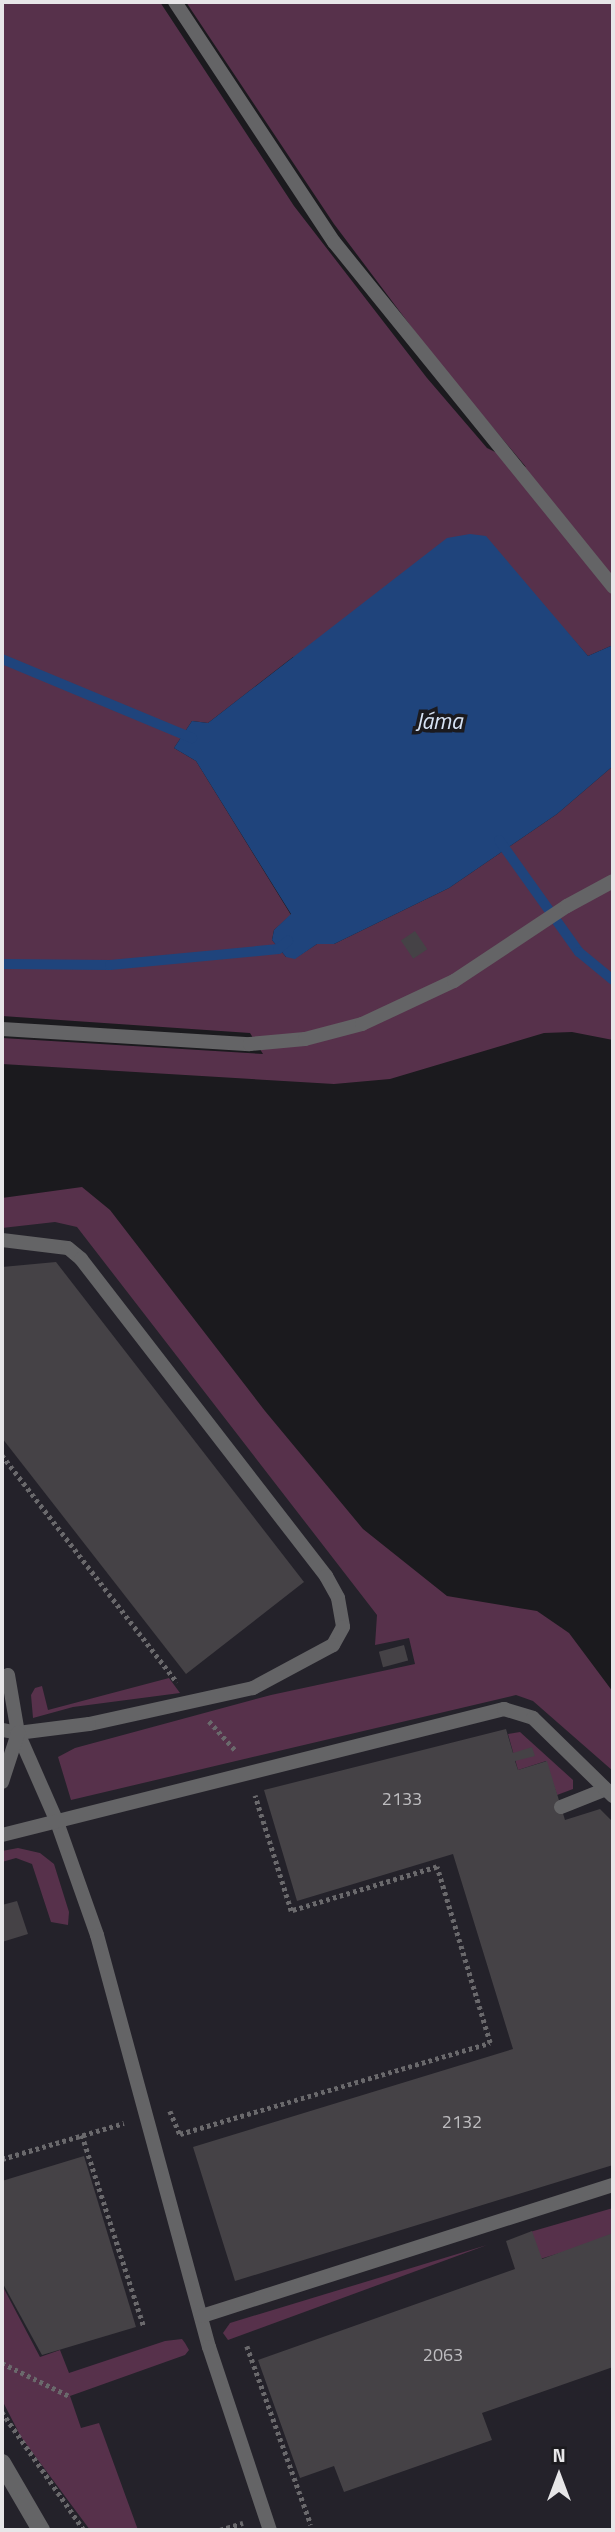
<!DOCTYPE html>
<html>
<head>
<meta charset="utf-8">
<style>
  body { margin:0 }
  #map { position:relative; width:615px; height:2532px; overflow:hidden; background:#1b1a1e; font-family:"Titillium Web",sans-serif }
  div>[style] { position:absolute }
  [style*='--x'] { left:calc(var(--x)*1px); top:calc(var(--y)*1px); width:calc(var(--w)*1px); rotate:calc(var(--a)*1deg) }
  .built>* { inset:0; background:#24222a }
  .green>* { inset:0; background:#57314b }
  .water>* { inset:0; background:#1f447c }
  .stream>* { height:10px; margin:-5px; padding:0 5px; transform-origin:5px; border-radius:5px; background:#1f447c }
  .building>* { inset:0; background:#454246; transform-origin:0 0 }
  .path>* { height:4.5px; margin-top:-2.25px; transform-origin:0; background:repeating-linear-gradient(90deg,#6a696c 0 3.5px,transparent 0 7px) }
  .service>* { height:14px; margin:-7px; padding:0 7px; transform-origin:7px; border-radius:7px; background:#646466 }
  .minor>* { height:18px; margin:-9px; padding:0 9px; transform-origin:9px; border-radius:9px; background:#646466 }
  span { translate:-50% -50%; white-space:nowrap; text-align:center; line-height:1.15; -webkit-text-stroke:7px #1b1a1e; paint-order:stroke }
  .number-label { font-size:18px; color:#bebdc0 }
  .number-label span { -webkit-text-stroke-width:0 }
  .water-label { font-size:23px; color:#d8e4f5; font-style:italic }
  .frame { position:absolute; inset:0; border:4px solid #e7e6e8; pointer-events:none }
  .north { position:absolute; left:524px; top:2441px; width:70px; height:70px; -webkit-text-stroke:5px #1b1a1e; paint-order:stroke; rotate:0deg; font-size:19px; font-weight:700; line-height:28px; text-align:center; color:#e7e6e8 }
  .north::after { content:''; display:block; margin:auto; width:24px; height:32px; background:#e7e6e8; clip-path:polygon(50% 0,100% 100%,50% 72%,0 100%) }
</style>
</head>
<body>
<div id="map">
  <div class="built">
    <div style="clip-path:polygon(82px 1196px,442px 1661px,561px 1627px,613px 1692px,613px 2530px,2px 2530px,2px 1212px)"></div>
  </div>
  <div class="green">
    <div style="clip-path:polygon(2px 2px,160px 2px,294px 206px,427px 378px,487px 448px,526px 467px,437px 361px,334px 224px,186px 2px,613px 2px,613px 645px,588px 656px,564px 629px,293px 657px,208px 723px,192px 721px,174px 748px,196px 761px,291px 915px,274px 930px,272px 940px,286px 957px,297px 957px,317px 944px,334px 944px,449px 888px,557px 814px,613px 766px,613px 1040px,572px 1032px,544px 1033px,390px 1079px,334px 1084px,2px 1064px,2px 1038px,263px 1054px,250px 1033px,2px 1016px)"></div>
    <div style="clip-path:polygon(82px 1187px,110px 1210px,265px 1411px,363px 1529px,447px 1596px,537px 1611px,569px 1633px,613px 1692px,613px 1771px,533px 1701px,516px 1695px,71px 1800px,58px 1757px,75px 1748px,271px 1695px,415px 1664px,409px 1638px,375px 1645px,377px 1615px,77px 1227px,55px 1222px,2px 1228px,2px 1198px)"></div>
    <div style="clip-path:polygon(169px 1678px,180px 1693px,73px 1707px,33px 1718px,31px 1695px,35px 1688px,42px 1686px,48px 1710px)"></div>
    <div style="clip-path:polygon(520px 1732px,573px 1780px,573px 1789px,557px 1795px,546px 1761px,518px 1770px,508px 1734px)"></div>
    <div style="clip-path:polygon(18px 1848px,40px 1853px,54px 1864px,69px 1912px,68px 1925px,51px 1922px,32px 1864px,16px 1858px,2px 1862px,2px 1851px)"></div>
    <div style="clip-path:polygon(613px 2208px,613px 2237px,540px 2259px,530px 2232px)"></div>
    <div style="clip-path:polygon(487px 2245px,228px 2340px,223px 2333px,230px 2323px)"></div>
    <div style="clip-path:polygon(2px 2285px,40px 2357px,60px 2350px,69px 2373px,165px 2341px,182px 2339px,185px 2343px,189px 2350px,185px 2355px,70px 2396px,81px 2428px,99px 2423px,138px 2530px,90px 2530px,21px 2437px,2px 2400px)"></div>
  </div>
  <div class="water">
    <div style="clip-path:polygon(470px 534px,486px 536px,588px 656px,613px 645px,613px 766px,557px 814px,449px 888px,334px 944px,317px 944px,295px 959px,286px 957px,272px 940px,274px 930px,291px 914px,196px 761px,174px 748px,192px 721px,208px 723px,447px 538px)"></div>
  </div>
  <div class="stream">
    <div style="--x:2;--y:659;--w:206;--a:22.6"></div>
    <div style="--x:499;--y:840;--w:138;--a:54.5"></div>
    <div style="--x:579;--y:952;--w:44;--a:39.5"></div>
    <div style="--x:2;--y:964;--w:108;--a:0.5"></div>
    <div style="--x:110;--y:965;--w:169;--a:-5.4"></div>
    <div style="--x:278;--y:949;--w:13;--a:-39"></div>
  </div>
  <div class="building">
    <div style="left:415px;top:931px;width:22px;height:17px;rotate:56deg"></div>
    <div style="clip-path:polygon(56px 1262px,304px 1582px,186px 1674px,2px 1438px,2px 1267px)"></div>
    <div style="left:404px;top:1645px;width:16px;height:26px;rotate:75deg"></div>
    <div style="clip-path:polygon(506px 1729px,513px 1753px,532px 1747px,535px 1756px,515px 1761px,518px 1770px,547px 1761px,565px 1820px,600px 1809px,613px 1822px,613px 2165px,235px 2281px,193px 2147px,513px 2049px,453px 1854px,297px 1901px,264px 1790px)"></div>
    <div style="clip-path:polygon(17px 1901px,28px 1934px,2px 1942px,2px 1905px)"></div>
    <div style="clip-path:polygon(84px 2156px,136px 2327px,42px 2355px,2px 2282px,2px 2181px)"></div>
    <div style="clip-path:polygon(532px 2231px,542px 2259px,613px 2233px,613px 2367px,482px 2413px,492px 2440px,344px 2492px,334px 2466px,300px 2478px,258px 2360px,515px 2269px,506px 2241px)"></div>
  </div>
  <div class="path">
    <div style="--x:2;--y:1455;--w:287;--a:52.4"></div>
    <div style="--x:209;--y:1721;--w:40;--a:48"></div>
    <div style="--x:170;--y:2111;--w:25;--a:67"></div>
    <div style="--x:180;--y:2134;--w:323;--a:-16.4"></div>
    <div style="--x:490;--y:2043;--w:184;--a:-106.8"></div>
    <div style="--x:437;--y:1867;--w:152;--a:163.2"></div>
    <div style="--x:291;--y:1911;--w:121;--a:-107.4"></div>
    <div style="--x:82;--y:2135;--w:202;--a:72.1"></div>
    <div style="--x:2;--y:2159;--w:127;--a:-16.4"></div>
    <div style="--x:247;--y:2346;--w:190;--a:70.3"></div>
    <div style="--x:2;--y:2363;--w:75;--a:26.2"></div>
    <div style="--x:2;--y:2412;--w:144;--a:55.2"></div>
    <div style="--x:220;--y:2530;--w:24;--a:-17"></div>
  </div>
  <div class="service">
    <div style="--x:175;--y:2;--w:288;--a:56.5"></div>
    <div style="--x:334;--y:242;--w:444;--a:51"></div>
    <div style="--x:2;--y:1029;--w:248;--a:3.5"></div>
    <div style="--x:250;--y:1044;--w:55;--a:-5.2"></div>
    <div style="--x:305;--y:1039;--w:59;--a:-14.7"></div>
    <div style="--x:362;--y:1024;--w:102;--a:-25.1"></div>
    <div style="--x:454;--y:981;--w:136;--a:-33.6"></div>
    <div style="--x:567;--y:906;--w:52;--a:-28.5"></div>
    <div style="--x:2;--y:1240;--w:66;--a:6.9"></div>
    <div style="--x:68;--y:1248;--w:17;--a:40"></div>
    <div style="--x:81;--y:1259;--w:401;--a:52.3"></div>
    <div style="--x:326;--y:1576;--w:25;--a:61"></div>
    <div style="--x:338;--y:1598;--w:29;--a:80"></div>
    <div style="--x:343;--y:1627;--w:21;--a:119"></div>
    <div style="--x:333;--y:1645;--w:91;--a:151.7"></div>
    <div style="--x:253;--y:1688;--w:168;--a:167.6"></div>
    <div style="--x:89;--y:1724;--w:72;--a:172.8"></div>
    <div style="--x:18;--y:1733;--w:16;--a:-169"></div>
    <div style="--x:8;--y:1675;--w:59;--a:80.2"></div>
    <div style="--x:18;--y:1733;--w:97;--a:66.3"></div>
    <div style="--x:57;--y:1822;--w:120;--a:70.5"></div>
    <div style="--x:97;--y:1935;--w:427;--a:74.8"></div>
    <div style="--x:209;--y:2347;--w:193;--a:71.6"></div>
    <div style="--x:2;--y:1782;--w:52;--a:-71.9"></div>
    <div style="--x:561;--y:1807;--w:48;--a:-21.8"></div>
    <div style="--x:2;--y:1835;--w:518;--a:-14.09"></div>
    <div style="--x:504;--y:1709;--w:30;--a:17"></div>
    <div style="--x:533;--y:1718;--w:112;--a:44.3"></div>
    <div style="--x:202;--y:2316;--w:431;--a:-17.7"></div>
  </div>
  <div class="minor">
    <div style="--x:2;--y:2463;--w:78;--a:59.8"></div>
  </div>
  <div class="number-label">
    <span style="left:402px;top:1799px">2133</span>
    <span style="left:462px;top:2122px">2132</span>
    <span style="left:443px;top:2355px">2063</span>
  </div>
  <div class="water-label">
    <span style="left:439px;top:721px">Jáma</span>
  </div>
  <div class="frame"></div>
  <div class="north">N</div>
</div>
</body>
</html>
